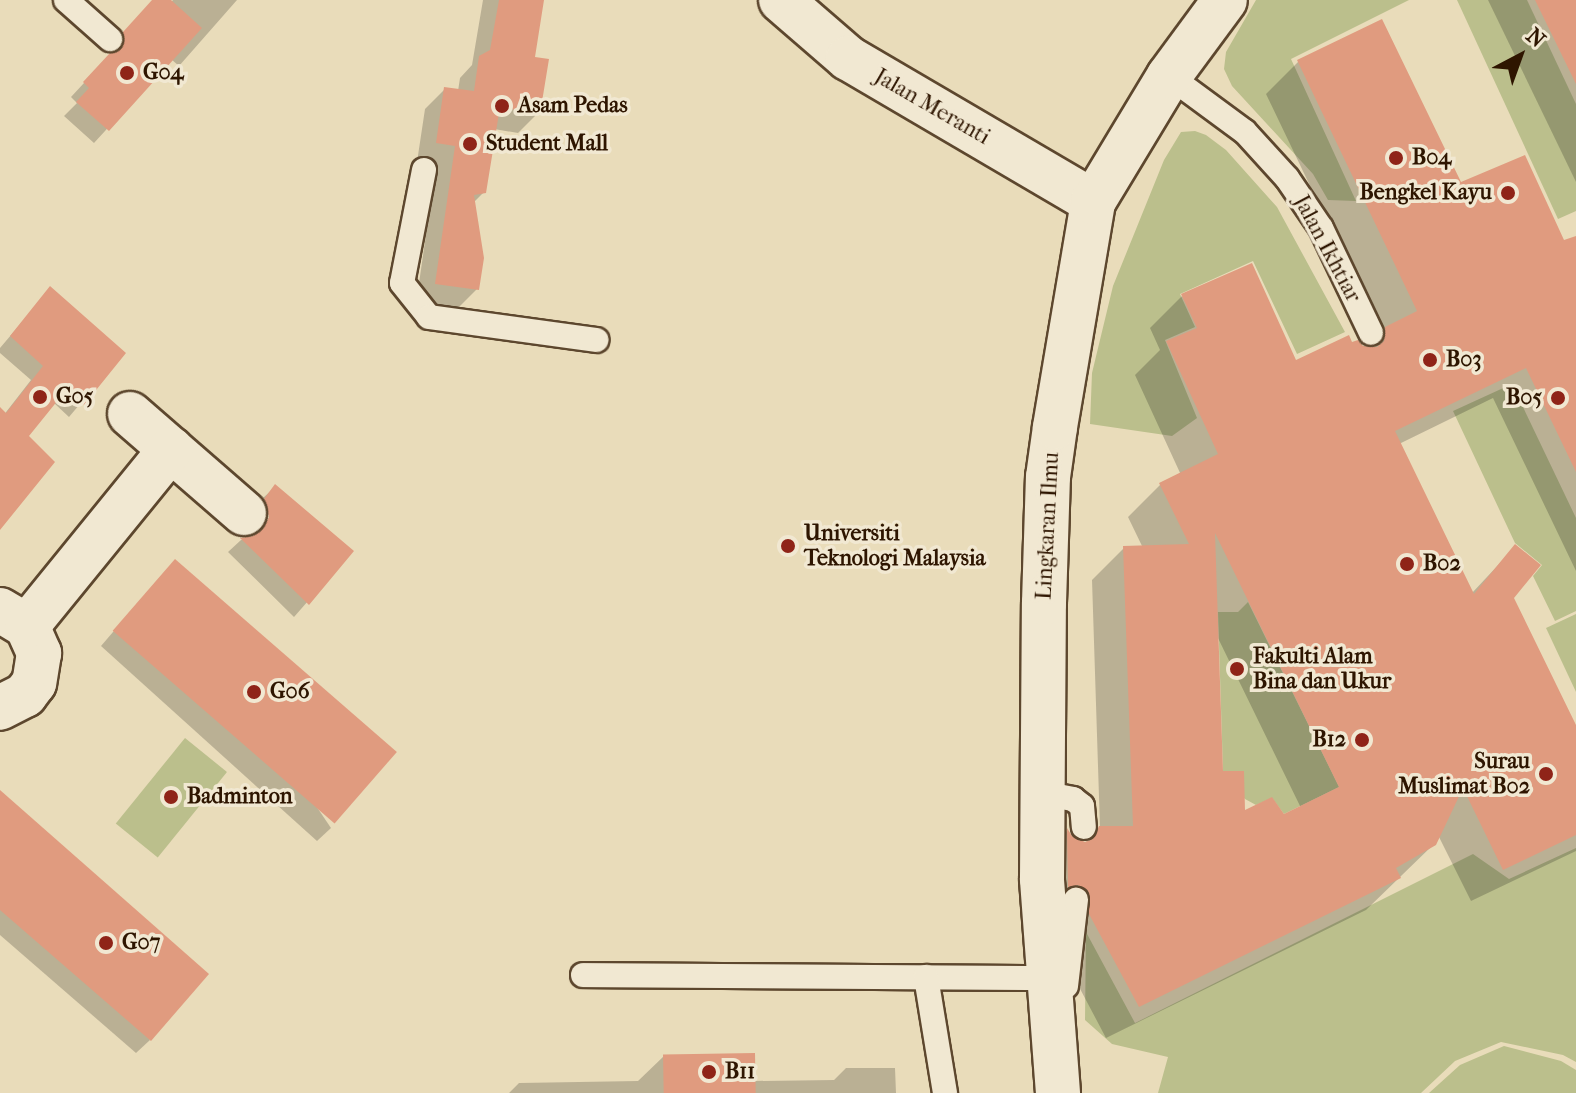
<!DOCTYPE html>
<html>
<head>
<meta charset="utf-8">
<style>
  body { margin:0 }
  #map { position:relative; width:1576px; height:1093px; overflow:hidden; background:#e9dcba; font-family:"IM FELL French Canon",serif }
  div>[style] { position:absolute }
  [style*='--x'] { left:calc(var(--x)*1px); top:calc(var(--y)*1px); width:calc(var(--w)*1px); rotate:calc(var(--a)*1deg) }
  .green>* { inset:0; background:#bbbf8c; transform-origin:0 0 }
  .shadow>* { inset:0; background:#0003 }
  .building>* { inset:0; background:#e09b7f; transform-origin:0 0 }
  .roads { filter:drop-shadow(2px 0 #5d472e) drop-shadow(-2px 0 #5d472e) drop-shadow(0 2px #5d472e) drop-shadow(0 -2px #5d472e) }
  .service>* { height:24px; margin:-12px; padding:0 12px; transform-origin:12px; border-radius:12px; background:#f1e8d2 }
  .minor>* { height:44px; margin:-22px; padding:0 22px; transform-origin:22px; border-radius:22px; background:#f1e8d2 }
  .tertiary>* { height:44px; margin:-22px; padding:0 22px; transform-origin:22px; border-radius:22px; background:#f1e8d2 }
  .dots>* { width:22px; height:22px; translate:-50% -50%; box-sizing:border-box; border:4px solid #f1e8d2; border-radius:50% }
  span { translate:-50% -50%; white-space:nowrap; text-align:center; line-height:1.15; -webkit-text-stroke:7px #f1e8d2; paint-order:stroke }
  .poi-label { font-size:22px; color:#2e1500; font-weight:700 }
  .left { translate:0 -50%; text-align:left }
  .right { translate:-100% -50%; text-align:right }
  .street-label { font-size:22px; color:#2e1500 }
  .north { position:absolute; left:1480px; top:16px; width:80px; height:80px; -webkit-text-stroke:6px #f1e8d2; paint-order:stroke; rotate:41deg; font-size:22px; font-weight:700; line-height:32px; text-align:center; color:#2e1500 }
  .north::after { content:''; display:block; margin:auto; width:28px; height:36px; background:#2e1500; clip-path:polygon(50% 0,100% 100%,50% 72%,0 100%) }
</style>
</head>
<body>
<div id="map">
  <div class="green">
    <div style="clip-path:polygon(1256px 0,1409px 0,1291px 59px,1356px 201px,1328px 200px,1313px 174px,1232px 86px,1224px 69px,1226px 52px)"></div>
    <div style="clip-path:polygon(1457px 0,1527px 0,1576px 104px,1576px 211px,1558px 219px)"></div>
    <div style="clip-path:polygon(1195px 131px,1206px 135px,1226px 150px,1277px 207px,1345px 332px,1297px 354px,1253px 261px,1180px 294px,1195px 327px,1165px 340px,1197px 418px,1172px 436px,1090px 424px,1092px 373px,1113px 286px,1164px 160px,1181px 132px)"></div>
    <div style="clip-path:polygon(1512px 384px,1576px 518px,1576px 611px,1555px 621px,1533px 576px,1542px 565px,1515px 543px,1453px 411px)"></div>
    <div style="clip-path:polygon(1248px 602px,1339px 787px,1284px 814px,1272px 798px,1256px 805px,1245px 799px,1223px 771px,1218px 612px,1238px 612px)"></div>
    <div style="clip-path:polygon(1576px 614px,1576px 692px,1546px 628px)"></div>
    <div style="left:185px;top:738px;width:54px;height:110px;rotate:39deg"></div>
    <div style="clip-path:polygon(1576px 848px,1576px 1062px,1563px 1055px,1501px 1042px,1455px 1061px,1421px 1093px,1158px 1093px,1168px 1057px,1112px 1044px,1085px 1020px,1086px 932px,1135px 1023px,1473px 854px,1509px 879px)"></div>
    <div style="clip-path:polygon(1504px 1046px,1561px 1061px,1576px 1070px,1576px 1093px,1429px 1093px,1460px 1065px)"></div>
  </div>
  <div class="shadow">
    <div style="clip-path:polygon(173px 0,237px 0,179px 66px,171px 59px,94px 143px,64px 116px,77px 103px,71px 97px,109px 56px,110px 48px,137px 19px,166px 8px)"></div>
    <div style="clip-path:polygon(483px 0,542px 0,533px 58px,538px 113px,518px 133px,494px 129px,484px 192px,473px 203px,477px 289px,457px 309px,416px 304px,436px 165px,417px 162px,425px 109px,445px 89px,458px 91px,460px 78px,472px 65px)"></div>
    <div style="clip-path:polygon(1488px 0,1576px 0,1576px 182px)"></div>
    <div style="clip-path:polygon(evenodd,1382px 22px,1460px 185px,1563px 243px,1576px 237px,1576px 571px,1493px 398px,1399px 444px,1472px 593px,1515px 547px,1511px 598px,1576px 728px,1576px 851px,1471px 901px,1438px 835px,1434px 844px,1366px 910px,1106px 1038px,1058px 947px,1036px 862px,1067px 831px,1071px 838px,1084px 844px,1100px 828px,1092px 580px,1124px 548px,1143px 548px,1128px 517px,1160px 485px,1181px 475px,1135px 375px,1160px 350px,1150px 328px,1182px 296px,1295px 363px,1351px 345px,1366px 348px,1381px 334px,1266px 94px,1298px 62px,1382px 22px,1216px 634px,1301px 808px,1283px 817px,1243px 813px,1221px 773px,1216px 634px)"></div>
    <div style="clip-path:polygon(50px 289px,123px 353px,69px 417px,54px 403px,26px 436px,0 527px,0 414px,3px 416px,31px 380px,0 353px,0 348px)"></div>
    <div style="clip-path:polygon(275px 487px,351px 552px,294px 617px,228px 552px,241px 540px,253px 538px,256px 532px,251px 514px,262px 500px,269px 527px,273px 526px,263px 498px)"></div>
    <div style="clip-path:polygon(161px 576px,331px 828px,317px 841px,101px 646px)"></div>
    <div style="clip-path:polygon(0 792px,150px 1040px,136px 1053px,0 935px)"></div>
    <div style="clip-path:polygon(664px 1056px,753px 1081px,834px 1080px,846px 1068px,895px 1068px,896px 1093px,509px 1093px,519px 1083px,638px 1081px)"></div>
  </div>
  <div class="building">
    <div style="clip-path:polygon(152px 0,171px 0,202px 28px,109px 131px,76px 102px,89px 88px,83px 82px,109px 54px,122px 48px,123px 32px)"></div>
    <div style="clip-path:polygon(499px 0,544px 0,535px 57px,549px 59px,540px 114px,500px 107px,486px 193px,474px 195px,484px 258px,479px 290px,435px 284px,455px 146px,436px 143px,444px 87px,474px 91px,479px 56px,490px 50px)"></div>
    <div style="clip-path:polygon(1535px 0,1576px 0,1576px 84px)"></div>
    <div style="clip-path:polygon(evenodd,1382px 19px,1461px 182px,1525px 155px,1564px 240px,1576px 236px,1576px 472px,1526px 368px,1395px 431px,1474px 594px,1515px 544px,1541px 565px,1514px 598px,1576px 725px,1576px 835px,1503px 870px,1463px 788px,1436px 845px,1396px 868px,1401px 878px,1139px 1007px,1089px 914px,1089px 893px,1078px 885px,1068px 888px,1067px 828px,1072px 836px,1085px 842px,1093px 839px,1099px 826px,1133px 826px,1123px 546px,1189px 544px,1159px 483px,1218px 454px,1166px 341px,1197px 328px,1181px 294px,1252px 263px,1296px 360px,1349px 335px,1352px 342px,1358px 340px,1363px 346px,1377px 347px,1384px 341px,1385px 327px,1417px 311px,1297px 60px,1382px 19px,1215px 533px,1339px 787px,1284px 814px,1272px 797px,1245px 810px,1244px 771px,1223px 771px,1215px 533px)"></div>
    <div style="clip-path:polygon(50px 286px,126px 353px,84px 405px,67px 389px,29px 436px,55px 462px,0 530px,0 407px,6px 413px,43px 366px,10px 336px)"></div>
    <div style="clip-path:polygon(275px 484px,354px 551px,309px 605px,240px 538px,253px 536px,263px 529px,269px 517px,264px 499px)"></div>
    <div style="left:175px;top:559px;width:294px;height:95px;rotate:41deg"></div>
    <div style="clip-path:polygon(0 790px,209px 974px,151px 1041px,0 910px)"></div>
    <div style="left:755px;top:1053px;width:40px;height:92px;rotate:89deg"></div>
  </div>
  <div class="roads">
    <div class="service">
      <div style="--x:66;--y:0;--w:59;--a:41.6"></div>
      <div style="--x:1169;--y:76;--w:94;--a:36.4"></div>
      <div style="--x:1245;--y:132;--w:62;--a:47.6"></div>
      <div style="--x:1287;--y:178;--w:60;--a:55.8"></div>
      <div style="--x:1321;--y:228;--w:116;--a:64.5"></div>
      <div style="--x:424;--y:170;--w:115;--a:101"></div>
      <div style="--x:402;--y:283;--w:43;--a:51.5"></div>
      <div style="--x:429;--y:317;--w:169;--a:7.8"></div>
      <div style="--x:1042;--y:793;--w:32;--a:11"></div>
      <div style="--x:1073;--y:799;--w:11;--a:38"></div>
      <div style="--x:1082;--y:806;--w:21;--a:85"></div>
      <div style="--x:583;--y:975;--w:468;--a:0.4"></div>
      <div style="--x:926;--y:977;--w:118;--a:80.7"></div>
      <div style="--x:1066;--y:986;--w:87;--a:-83.4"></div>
    </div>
    <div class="minor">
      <div style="--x:130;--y:414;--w:151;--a:41"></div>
      <div style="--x:0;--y:610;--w:31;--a:31"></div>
      <div style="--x:27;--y:626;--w:30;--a:66"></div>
      <div style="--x:39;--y:653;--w:30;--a:99"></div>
      <div style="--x:34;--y:683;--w:15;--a:127"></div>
      <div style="--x:25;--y:695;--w:28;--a:153"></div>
      <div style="--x:27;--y:626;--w:228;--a:-50.9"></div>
    </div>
    <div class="tertiary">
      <div style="--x:781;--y:0;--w:89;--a:40.9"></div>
      <div style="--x:848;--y:58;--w:284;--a:30.4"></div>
      <div style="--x:1058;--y:1093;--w:215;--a:-94.3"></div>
      <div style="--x:1042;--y:879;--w:276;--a:-89.6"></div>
      <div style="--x:1044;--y:603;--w:126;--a:-88.2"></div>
      <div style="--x:1048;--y:477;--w:50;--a:-82"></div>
      <div style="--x:1055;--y:427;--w:228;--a:-80.4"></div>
      <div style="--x:1093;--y:202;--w:147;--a:-58.9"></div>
      <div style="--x:1169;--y:76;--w:94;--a:-53.6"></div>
    </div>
  </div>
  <div class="dots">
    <div style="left:127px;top:73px;background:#8f2418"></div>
    <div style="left:502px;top:106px;background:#8f2418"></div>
    <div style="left:470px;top:144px;background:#8f2418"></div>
    <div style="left:1396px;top:158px;background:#8f2418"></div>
    <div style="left:1508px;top:193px;background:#8f2418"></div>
    <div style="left:1430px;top:360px;background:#8f2418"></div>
    <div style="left:40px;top:397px;background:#8f2418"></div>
    <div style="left:1558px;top:398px;background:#8f2418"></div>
    <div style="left:788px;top:546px;background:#8f2418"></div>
    <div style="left:1407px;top:564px;background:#8f2418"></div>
    <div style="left:1237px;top:669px;background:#8f2418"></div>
    <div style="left:254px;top:692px;background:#8f2418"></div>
    <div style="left:1362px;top:740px;background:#8f2418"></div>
    <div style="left:1546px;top:774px;background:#8f2418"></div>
    <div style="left:171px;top:797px;background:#8f2418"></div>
    <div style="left:106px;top:943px;background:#8f2418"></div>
    <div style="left:709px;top:1072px;background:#8f2418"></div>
  </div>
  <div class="poi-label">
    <span class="left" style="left:143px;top:73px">G04</span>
    <span class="left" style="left:518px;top:106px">Asam Pedas</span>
    <span class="left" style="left:486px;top:144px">Student Mall</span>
    <span class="left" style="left:1412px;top:158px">B04</span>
    <span class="right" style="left:1492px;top:193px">Bengkel Kayu</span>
    <span class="left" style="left:1446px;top:360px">B03</span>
    <span class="left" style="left:56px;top:397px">G05</span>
    <span class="right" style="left:1542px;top:398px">B05</span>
    <span class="left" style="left:804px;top:546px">Universiti<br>Teknologi Malaysia</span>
    <span class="left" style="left:1423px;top:564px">B02</span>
    <span class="left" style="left:1253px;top:669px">Fakulti Alam<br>Bina dan Ukur</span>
    <span class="left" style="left:270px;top:692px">G06</span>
    <span class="right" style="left:1346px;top:740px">B12</span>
    <span class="right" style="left:1530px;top:774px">Surau<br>Muslimat B02</span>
    <span class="left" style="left:187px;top:797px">Badminton</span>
    <span class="left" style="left:122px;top:943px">G07</span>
    <span class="left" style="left:725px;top:1072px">B11</span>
  </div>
  <div class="street-label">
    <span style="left:932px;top:107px;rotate:30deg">Jalan Meranti</span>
    <span style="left:1327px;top:249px;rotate:62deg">Jalan Ikhtiar</span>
    <span style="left:1048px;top:526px;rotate:-87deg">Lingkaran Ilmu</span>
  </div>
  <div class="north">N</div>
</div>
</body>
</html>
